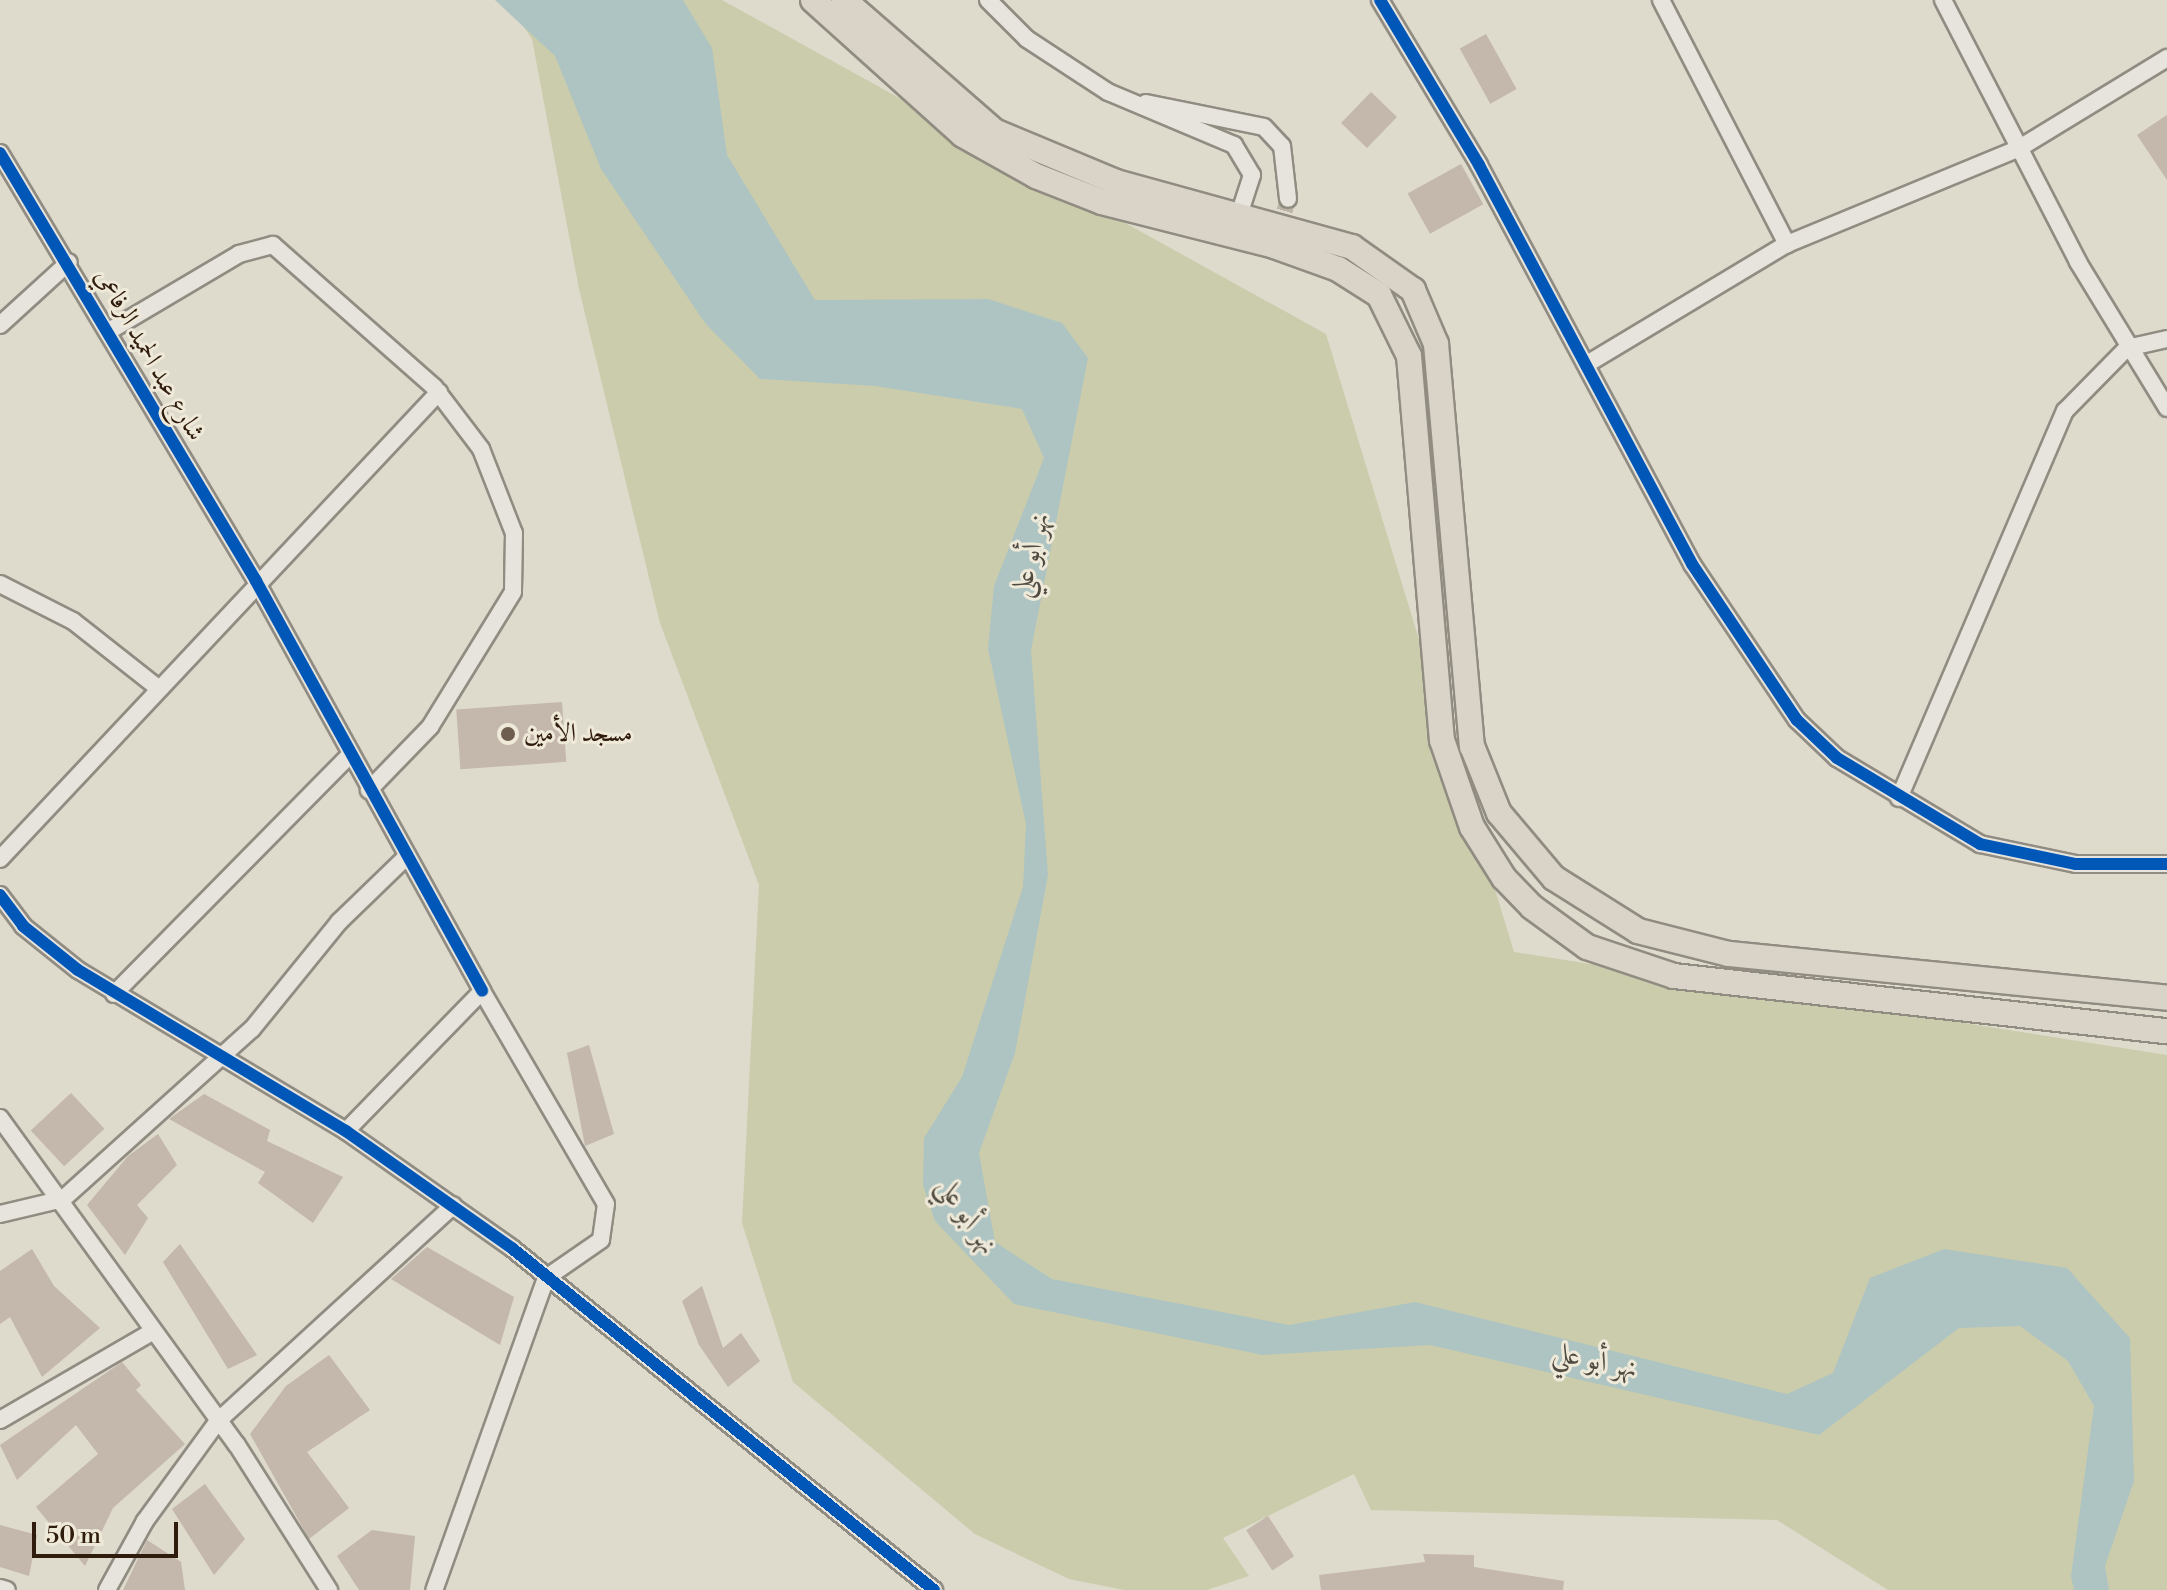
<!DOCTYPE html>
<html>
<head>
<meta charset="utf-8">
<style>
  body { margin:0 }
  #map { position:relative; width:2167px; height:1590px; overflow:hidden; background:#dedacc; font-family:"Libre Bodoni",Amiri,serif }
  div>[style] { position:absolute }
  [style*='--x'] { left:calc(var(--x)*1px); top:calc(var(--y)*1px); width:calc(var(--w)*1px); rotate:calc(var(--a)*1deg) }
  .green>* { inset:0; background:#caccac }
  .water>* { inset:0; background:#aec4c2 }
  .building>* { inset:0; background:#c4b7ac; transform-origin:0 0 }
  .minor-tunnel>* { height:16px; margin-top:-8px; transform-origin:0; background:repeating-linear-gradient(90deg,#bbb4a6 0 16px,transparent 0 24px) }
  .roads { filter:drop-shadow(2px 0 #918c82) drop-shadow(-2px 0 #918c82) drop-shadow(0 2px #918c82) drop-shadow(0 -2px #918c82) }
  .minor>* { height:16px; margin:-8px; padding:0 8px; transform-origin:8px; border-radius:8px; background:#e6e4dd }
  .primary>* { height:24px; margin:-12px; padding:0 12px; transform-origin:12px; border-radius:12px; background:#dad4c8 }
  .cycleway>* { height:12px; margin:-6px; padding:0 6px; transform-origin:6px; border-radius:6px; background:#0057b8 }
  .dots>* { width:22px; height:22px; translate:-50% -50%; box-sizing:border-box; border:4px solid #efe9d9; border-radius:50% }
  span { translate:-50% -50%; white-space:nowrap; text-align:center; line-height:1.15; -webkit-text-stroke:6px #efe9d9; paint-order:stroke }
  .street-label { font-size:26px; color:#301c0c }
  .poi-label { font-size:26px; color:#301c0c }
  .left { translate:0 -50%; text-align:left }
  .water-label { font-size:28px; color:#504b41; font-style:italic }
  .scale { position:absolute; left:32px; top:1522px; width:146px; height:36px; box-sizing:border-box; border:4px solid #301c0c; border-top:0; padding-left:10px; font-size:24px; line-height:28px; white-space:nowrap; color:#301c0c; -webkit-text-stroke:6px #efe9d9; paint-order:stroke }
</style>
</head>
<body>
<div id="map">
  <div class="green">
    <div style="clip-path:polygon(505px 0,722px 0,1326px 334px,1514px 952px,2167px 1055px,2167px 1590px,1888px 1590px,1777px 1520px,1371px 1510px,1354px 1474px,1223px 1538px,1249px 1576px,1207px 1590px,1124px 1590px,1069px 1579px,975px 1534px,793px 1382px,742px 1223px,759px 885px,660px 623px,579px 289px,532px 39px)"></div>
  </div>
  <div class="water">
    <div style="clip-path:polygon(495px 0,683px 0,712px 48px,727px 155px,815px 300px,988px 299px,1062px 323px,1088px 358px,1031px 650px,1048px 875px,1015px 1053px,979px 1153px,995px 1242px,1052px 1279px,1289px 1325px,1415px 1302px,1787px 1394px,1833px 1373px,1870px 1278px,1944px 1249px,2067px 1268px,2130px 1338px,2134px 1481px,2105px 1566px,2109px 1590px,2074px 1590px,2071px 1576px,2094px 1406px,2068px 1361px,2020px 1326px,1959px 1328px,1819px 1435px,1430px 1345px,1263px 1355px,1014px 1304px,935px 1221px,923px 1185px,924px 1138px,962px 1077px,1023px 887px,1026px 824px,988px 649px,994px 586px,1044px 458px,1022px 409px,875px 386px,760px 379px,705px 323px,601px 169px,555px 56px)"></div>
  </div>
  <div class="building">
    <div style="left:1486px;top:34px;width:63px;height:30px;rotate:61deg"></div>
    <div style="left:1371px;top:92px;width:36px;height:43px;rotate:44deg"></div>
    <div style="clip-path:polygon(2167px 115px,2167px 180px,2137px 135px)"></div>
    <div style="left:1461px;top:164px;width:46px;height:61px;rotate:61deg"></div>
    <div style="left:562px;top:702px;width:60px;height:106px;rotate:86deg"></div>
    <div style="clip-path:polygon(589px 1045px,614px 1134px,585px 1146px,567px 1053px)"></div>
    <div style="left:71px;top:1093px;width:49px;height:55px;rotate:47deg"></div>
    <div style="clip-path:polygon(204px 1094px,270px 1130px,267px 1141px,343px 1177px,313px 1223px,258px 1183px,265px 1172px,169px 1119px)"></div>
    <div style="clip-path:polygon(158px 1134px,177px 1165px,137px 1205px,148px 1218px,125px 1255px,87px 1205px,128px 1156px)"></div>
    <div style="clip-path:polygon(180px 1244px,257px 1355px,228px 1369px,163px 1262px)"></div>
    <div style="clip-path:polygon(427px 1247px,514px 1297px,500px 1345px,391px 1279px)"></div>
    <div style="clip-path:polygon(32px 1249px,54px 1286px,100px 1328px,42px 1377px,10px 1317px,0 1324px,0 1271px)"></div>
    <div style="clip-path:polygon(702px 1286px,723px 1348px,741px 1333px,760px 1361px,728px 1387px,699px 1345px,682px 1301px)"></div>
    <div style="clip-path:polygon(329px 1355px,370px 1410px,307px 1452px,349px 1508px,309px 1539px,250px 1434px,286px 1386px)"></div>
    <div style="clip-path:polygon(122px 1362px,141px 1385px,136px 1390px,185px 1444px,113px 1508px,85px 1566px,36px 1507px,98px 1454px,76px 1425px,17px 1480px,0 1445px)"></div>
    <div style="clip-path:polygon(205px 1484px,245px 1539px,214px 1575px,172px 1509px)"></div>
    <div style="left:1268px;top:1516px;width:48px;height:26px;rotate:57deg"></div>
    <div style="clip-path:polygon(0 1525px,37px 1535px,29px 1576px,0 1567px)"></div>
    <div style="clip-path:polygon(372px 1530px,415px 1536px,410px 1590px,359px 1590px,337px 1556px)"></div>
    <div style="clip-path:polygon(147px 1540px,181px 1562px,185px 1590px,123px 1590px)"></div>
    <div style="clip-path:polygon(1423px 1554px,1474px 1555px,1474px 1567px,1564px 1581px,1563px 1590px,1321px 1590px,1319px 1575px,1425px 1562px)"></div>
  </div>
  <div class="minor-tunnel">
    <div style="--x:1278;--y:234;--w:36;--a:-74"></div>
  </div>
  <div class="roads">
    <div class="minor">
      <div style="--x:988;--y:0;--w:55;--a:45"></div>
      <div style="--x:1027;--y:39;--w:97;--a:33.2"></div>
      <div style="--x:1108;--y:92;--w:137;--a:22.8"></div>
      <div style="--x:1234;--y:145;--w:35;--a:59"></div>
      <div style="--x:1252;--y:175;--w:40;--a:108"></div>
      <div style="--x:1380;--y:0;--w:192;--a:59"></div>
      <div style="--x:1479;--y:165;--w:452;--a:61.9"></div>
      <div style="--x:1692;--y:564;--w:188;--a:56.1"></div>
      <div style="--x:1797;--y:720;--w:55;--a:43.5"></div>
      <div style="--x:1837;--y:758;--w:167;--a:31"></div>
      <div style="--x:1980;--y:844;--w:98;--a:11.8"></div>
      <div style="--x:2076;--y:864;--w:91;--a:0"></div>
      <div style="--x:1661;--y:0;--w:275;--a:62.7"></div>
      <div style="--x:1943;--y:0;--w:295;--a:62.7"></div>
      <div style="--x:2078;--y:262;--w:171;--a:58.6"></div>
      <div style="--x:1146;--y:103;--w:120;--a:11.5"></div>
      <div style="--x:1264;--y:127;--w:26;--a:47"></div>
      <div style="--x:1282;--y:146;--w:53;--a:83.5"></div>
      <div style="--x:0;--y:153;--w:499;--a:59.1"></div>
      <div style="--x:256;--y:581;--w:468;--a:61.1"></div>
      <div style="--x:0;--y:325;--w:93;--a:-42.4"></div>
      <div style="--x:109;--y:331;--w:151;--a:-30.6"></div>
      <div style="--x:239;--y:254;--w:35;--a:-15"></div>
      <div style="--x:273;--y:245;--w:215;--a:41.4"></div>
      <div style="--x:434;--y:387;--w:78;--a:52.8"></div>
      <div style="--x:481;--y:449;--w:90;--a:68.6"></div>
      <div style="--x:514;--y:533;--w:59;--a:91"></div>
      <div style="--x:513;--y:592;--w:158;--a:121.6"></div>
      <div style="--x:430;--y:727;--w:88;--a:134.1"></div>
      <div style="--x:1587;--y:364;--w:233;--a:-31"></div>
      <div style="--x:1787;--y:244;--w:250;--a:-22.4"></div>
      <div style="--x:2018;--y:149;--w:175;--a:-31.4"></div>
      <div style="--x:0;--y:584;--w:82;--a:26.9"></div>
      <div style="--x:73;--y:621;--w:107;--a:38.2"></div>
      <div style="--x:1899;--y:798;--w:421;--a:-66.8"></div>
      <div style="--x:2065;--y:411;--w:88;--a:-45.5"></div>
      <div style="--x:2127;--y:348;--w:41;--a:-12.7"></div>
      <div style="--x:0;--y:859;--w:641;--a:-46.77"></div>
      <div style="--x:0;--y:895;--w:39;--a:53"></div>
      <div style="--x:23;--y:926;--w:70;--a:38.7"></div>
      <div style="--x:78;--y:970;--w:313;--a:31"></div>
      <div style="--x:346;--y:1131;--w:204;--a:35.2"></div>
      <div style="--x:513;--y:1249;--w:542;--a:39.01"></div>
      <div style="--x:114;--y:994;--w:336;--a:-45.4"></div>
      <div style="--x:0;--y:1118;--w:404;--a:54.1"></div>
      <div style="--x:237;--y:1445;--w:172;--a:57.6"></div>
      <div style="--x:346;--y:1131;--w:195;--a:-45.8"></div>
      <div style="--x:482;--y:991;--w:246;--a:59.8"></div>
      <div style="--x:606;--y:1204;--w:36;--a:98"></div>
      <div style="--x:601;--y:1240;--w:67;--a:145.4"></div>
      <div style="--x:546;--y:1278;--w:331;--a:109.7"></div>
      <div style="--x:0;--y:1214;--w:65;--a:-13.4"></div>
      <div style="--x:63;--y:1199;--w:254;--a:-42"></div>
      <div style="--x:252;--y:1029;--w:138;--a:-50.9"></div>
      <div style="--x:339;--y:922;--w:93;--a:-44.1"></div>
      <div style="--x:0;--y:1420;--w:176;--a:-30.1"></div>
      <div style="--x:0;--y:1588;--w:7;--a:16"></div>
      <div style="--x:107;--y:1590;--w:79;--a:-61.2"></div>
      <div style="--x:145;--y:1521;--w:124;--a:-53.9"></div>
      <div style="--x:218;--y:1421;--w:319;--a:-42.5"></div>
    </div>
    <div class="primary">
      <div style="--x:813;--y:0;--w:202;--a:42"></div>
      <div style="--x:963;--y:135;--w:84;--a:29.3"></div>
      <div style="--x:1036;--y:176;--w:71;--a:21.5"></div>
      <div style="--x:1102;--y:202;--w:178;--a:14.3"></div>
      <div style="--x:1274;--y:246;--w:68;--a:19.8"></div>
      <div style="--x:1338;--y:269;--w:49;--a:32.4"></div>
      <div style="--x:1379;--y:295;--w:68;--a:63.8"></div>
      <div style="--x:1409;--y:356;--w:385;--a:85.1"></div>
      <div style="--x:1442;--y:740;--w:92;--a:71"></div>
      <div style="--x:1472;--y:827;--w:60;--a:57.9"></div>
      <div style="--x:1504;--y:878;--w:40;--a:46"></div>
      <div style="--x:1532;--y:907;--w:68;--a:36"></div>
      <div style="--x:1587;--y:947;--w:92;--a:18.4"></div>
      <div style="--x:1674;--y:976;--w:496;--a:6.4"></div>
      <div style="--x:844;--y:0;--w:199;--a:41.1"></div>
      <div style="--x:994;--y:131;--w:132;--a:22.7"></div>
      <div style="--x:1116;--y:182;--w:245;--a:15.4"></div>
      <div style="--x:1352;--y:247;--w:75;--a:35.2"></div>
      <div style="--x:1413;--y:290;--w:59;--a:66.9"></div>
      <div style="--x:1436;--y:344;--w:404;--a:84.9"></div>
      <div style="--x:1472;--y:746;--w:72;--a:68.1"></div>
      <div style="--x:1499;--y:813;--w:85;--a:49.8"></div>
      <div style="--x:1554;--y:878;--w:99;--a:32.2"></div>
      <div style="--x:1638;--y:931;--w:94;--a:14.2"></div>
      <div style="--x:1729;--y:954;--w:440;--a:5.7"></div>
    </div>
  </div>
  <div class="cycleway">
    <div style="--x:1380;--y:0;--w:192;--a:59"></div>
    <div style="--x:1479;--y:165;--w:452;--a:61.9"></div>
    <div style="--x:1692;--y:564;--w:188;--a:56.1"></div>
    <div style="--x:1797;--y:720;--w:55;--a:43.5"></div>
    <div style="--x:1837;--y:758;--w:167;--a:31"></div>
    <div style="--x:1980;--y:844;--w:98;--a:11.8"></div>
    <div style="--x:2076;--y:864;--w:91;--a:0"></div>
    <div style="--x:0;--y:153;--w:499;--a:59.1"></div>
    <div style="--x:256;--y:581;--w:468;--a:61.1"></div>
    <div style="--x:0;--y:895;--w:39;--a:53"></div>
    <div style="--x:23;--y:926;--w:70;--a:38.7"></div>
    <div style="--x:78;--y:970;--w:313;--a:31"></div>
    <div style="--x:346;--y:1131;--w:204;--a:35.2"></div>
    <div style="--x:513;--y:1249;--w:542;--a:39.01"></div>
  </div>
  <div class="dots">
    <div style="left:508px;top:734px;background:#6d5e4f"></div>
  </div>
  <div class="street-label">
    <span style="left:149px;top:355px;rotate:60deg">شارع عبد الحميد الرفاعي</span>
  </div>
  <div class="poi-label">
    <span class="left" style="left:524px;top:734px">مسجد الأمين</span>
  </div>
  <div class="water-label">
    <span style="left:1031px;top:555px;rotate:-76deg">نهر أبو علي</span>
    <span style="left:967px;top:1216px;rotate:56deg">نهر أبو علي</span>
    <span style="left:1595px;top:1361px;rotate:12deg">نهر أبو علي</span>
  </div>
  <div class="scale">50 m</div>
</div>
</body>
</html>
